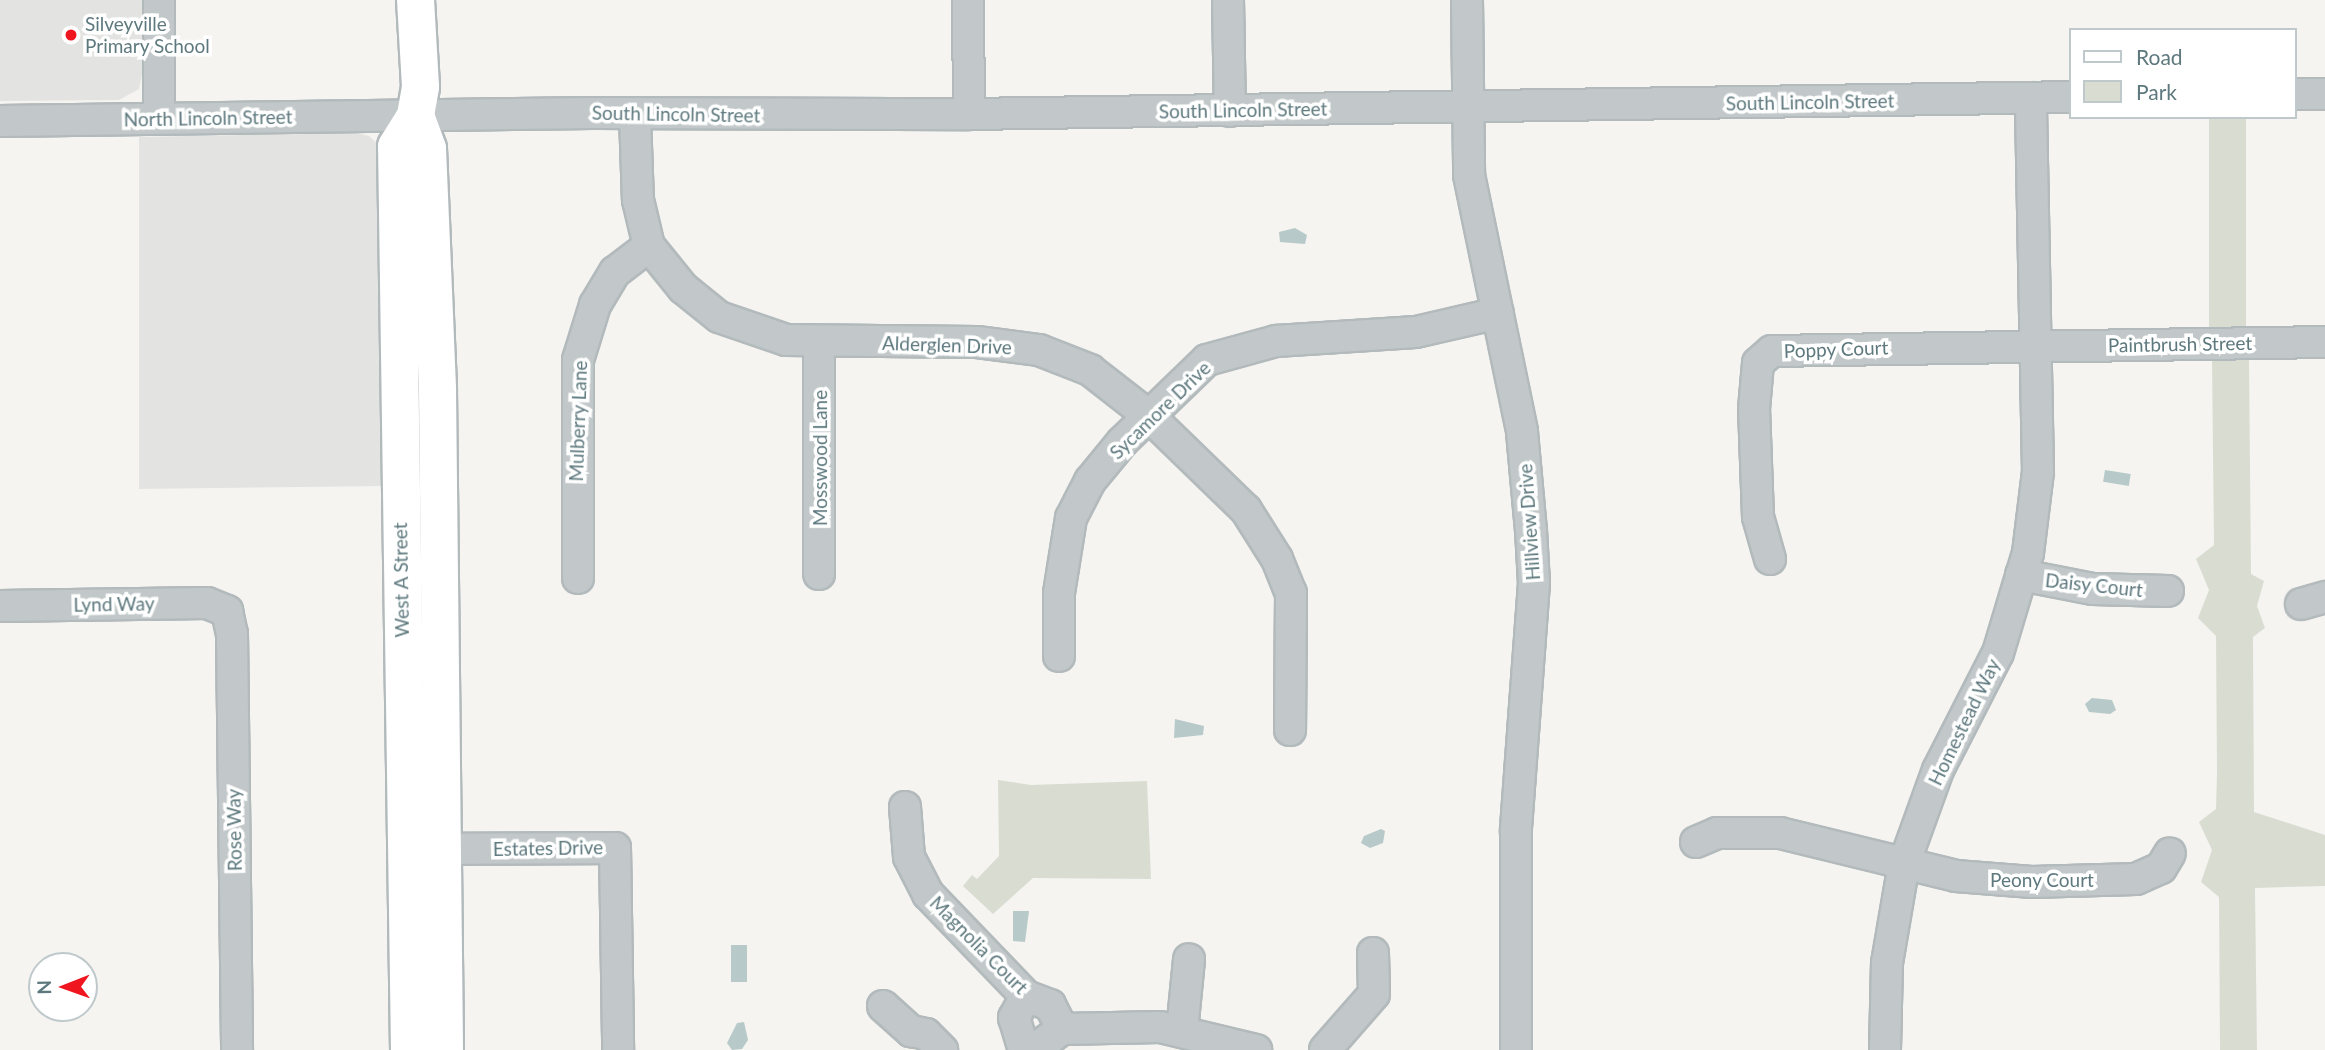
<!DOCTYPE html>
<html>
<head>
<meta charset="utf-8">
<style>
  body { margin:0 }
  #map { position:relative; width:2325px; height:1050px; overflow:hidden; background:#f5f4f1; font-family:Lato,sans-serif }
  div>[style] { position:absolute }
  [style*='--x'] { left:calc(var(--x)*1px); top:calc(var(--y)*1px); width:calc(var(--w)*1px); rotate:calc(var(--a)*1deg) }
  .built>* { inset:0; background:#e3e4e2 }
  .green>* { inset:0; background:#d9ddd1; transform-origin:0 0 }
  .water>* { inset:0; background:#b7c9c9; transform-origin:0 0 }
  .roads { filter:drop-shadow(2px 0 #b3babc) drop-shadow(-2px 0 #b3babc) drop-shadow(0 2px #b3babc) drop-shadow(0 -2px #b3babc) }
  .minor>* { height:30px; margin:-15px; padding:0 15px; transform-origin:15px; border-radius:15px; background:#c2c8c9 }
  .major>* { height:37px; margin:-18.5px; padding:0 18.5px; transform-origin:18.5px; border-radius:18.5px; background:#fff }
  .dots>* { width:19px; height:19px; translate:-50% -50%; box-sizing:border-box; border:4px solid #fff; border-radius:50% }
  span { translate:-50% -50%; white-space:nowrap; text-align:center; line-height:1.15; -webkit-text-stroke:7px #fff; paint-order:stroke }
  .poi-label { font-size:19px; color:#5e797e }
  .left { translate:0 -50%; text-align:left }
  .street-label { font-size:19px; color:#5e797e }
  .legend { position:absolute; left:2069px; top:28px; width:228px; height:91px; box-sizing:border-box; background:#fff; border:2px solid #bfc9cb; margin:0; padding:9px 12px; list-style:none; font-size:21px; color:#5e797e }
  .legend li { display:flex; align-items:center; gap:14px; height:35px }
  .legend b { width:35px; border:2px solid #bfc9cb }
  .north { position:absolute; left:28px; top:952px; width:70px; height:70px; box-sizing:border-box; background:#fff; border:2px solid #bfc9cb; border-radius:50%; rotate:269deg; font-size:19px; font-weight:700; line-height:28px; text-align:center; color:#5e797e }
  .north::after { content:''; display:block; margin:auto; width:24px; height:32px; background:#f01620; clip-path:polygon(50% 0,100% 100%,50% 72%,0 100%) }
</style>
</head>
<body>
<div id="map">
  <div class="built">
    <div style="clip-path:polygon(0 0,143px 0,143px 70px,139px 89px,119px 100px,0 101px)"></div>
    <div style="clip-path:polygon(356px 133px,369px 136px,382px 148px,388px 486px,139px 489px,139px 137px)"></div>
  </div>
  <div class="green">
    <div style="left:2209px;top:117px;width:37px;height:210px"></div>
    <div style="clip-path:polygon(2212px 359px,2249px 359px,2251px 574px,2264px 581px,2257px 606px,2265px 628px,2253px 637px,2254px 812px,2325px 835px,2325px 886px,2255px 888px,2257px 1050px,2220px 1050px,2219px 897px,2201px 882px,2212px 850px,2199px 822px,2216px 809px,2217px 772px,2216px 636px,2198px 618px,2209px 590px,2196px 559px,2214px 545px)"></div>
    <div style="clip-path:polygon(998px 780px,1031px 785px,1147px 781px,1151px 879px,1033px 878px,993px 914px,963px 886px,972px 875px,977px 879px,999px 856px)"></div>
  </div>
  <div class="water">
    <div style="clip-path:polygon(1295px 228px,1307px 235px,1305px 244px,1280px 242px,1279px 232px)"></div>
    <div style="left:2105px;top:470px;width:26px;height:12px;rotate:9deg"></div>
    <div style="clip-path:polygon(2092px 698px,2112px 700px,2116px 710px,2110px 714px,2089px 712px,2085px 704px)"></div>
    <div style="clip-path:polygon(1175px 719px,1204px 726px,1203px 735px,1174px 738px)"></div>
    <div style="clip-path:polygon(1381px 829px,1385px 831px,1383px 843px,1370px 848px,1361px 843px,1364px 836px)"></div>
    <div style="clip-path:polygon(1013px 911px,1029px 911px,1025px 942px,1013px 941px)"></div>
    <div style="left:747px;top:945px;width:37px;height:16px;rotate:90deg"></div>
    <div style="clip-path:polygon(744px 1022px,748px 1040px,742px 1049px,732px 1050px,727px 1043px,737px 1023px)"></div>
  </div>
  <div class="roads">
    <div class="minor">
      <div style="--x:159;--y:0;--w:118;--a:90"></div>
      <div style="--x:968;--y:0;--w:114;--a:89.5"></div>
      <div style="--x:1228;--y:0;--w:111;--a:89"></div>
      <div style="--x:1467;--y:0;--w:175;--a:89.3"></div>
      <div style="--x:1469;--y:175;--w:262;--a:78.3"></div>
      <div style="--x:1522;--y:432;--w:98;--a:84.8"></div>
      <div style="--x:1531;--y:530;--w:53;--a:86.8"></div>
      <div style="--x:1534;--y:583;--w:249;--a:94.2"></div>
      <div style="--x:1516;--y:831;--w:219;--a:90"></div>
      <div style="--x:2295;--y:94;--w:30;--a:0"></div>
      <div style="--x:635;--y:116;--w:84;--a:88"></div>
      <div style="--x:638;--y:200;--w:47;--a:76.6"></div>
      <div style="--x:649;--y:246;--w:54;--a:51"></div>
      <div style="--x:683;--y:288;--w:46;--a:38.9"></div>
      <div style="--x:719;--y:317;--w:71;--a:18.9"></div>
      <div style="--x:786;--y:340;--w:191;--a:0.6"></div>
      <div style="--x:977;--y:342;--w:63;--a:7.4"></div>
      <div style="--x:1039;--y:350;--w:55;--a:21.4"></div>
      <div style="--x:1090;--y:370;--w:75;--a:37.9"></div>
      <div style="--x:1149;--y:416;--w:135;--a:44.1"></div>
      <div style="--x:1246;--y:510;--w:58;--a:57.7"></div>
      <div style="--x:1277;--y:559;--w:37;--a:68"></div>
      <div style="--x:1291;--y:593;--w:137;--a:90.4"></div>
      <div style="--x:0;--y:121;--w:593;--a:-0.77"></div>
      <div style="--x:593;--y:113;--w:376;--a:0.2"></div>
      <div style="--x:969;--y:114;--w:1102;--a:-0.88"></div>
      <div style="--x:819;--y:343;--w:231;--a:90"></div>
      <div style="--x:1770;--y:559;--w:44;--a:-105.9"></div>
      <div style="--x:1758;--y:517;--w:108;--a:-92.1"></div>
      <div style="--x:1754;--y:409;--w:46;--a:-85"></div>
      <div style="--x:1758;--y:363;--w:18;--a:-41"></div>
      <div style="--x:1772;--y:351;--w:553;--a:-0.93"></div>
      <div style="--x:2021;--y:575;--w:73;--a:11"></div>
      <div style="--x:2093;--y:589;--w:75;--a:1.5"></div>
      <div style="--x:578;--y:578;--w:218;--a:-90"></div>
      <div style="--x:578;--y:360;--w:58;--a:-72.8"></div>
      <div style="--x:595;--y:305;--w:39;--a:-59"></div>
      <div style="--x:615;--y:272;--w:43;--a:-37.4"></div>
      <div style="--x:2301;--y:604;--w:25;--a:-16"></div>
      <div style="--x:0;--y:606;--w:207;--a:-0.8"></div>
      <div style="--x:207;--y:603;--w:22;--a:22"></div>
      <div style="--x:227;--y:611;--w:24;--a:78"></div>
      <div style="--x:232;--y:634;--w:416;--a:89.3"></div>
      <div style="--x:1059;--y:656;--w:63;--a:-90"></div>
      <div style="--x:1059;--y:593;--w:76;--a:-80.9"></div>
      <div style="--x:1071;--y:518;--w:42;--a:-62.8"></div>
      <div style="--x:1090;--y:481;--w:50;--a:-50.6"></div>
      <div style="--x:1122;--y:442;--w:118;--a:-44"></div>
      <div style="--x:1207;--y:360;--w:72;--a:-15.4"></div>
      <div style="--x:1276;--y:341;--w:140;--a:-3.7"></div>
      <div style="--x:1416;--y:332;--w:84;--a:-13"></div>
      <div style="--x:905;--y:807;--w:50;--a:85.4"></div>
      <div style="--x:909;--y:857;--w:42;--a:62.8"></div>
      <div style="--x:928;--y:894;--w:141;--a:46.1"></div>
      <div style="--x:1026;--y:996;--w:26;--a:21"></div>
      <div style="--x:1050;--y:1005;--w:27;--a:63"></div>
      <div style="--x:1696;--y:842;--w:23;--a:-23"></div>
      <div style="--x:1717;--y:833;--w:63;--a:0"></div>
      <div style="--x:1780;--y:833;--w:181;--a:13.7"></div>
      <div style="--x:1956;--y:876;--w:76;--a:4.5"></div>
      <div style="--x:2032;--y:882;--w:104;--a:-1.7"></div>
      <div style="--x:2136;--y:879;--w:27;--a:-24"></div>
      <div style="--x:2161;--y:868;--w:17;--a:-59"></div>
      <div style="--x:422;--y:849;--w:193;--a:-0.3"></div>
      <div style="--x:615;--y:848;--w:202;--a:89.1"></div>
      <div style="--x:883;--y:1006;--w:38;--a:42"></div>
      <div style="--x:911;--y:1031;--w:15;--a:11"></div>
      <div style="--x:926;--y:1034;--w:23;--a:45"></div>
      <div style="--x:1182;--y:1031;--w:72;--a:-84.4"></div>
      <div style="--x:1024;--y:1050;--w:34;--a:-107"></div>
      <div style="--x:1014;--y:1018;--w:25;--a:-61"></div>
      <div style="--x:1034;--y:1050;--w:35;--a:-37"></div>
      <div style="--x:1062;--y:1029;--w:98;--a:-1.2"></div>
      <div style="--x:1160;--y:1027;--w:99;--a:13.5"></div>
      <div style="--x:1325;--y:1050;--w:74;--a:-48.8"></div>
      <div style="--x:1374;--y:994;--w:41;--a:-91.4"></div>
      <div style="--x:1885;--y:1050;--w:87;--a:-88.7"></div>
      <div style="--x:1887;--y:963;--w:100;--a:-80.3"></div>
      <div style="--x:1904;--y:864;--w:100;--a:-70.1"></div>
      <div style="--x:1938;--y:770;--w:131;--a:-62.9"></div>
      <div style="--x:1998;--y:653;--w:104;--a:-73.3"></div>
      <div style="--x:2028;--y:553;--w:82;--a:-83"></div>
      <div style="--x:2038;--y:472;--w:374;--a:-91.1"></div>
    </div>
    <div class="major">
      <div style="--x:415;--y:115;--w:35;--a:70"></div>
      <div style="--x:427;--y:148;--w:242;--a:87.6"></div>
      <div style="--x:437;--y:390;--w:660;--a:89.39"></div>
      <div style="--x:409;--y:1050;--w:904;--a:-90.82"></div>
      <div style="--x:396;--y:146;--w:36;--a:-58"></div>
      <div style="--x:415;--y:115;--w:29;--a:-80"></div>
      <div style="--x:420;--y:86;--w:86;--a:-93.3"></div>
    </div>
  </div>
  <div class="dots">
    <div style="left:71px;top:35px;background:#f01620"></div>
  </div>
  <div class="poi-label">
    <span class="left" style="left:85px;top:35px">Silveyville<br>Primary School</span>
  </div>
  <div class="street-label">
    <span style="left:1810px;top:102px;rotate:-1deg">South Lincoln Street</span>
    <span style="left:1243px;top:110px;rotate:-1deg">South Lincoln Street</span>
    <span style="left:676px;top:114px;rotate:1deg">South Lincoln Street</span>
    <span style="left:208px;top:118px;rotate:-1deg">North Lincoln Street</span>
    <span style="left:2180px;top:344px;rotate:-1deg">Paintbrush Street</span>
    <span style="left:947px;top:345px;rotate:2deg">Alderglen Drive</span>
    <span style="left:1836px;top:349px;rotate:-2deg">Poppy Court</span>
    <span style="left:1160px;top:410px;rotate:-44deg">Sycamore Drive</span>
    <span style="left:578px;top:421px;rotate:-88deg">Mulberry Lane</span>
    <span style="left:820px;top:458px;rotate:-90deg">Mosswood Lane</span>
    <span style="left:1529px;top:522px;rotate:-94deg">Hillview Drive</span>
    <span style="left:401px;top:580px;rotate:-91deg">West A Street</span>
    <span style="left:2094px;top:585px;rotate:6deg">Daisy Court</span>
    <span style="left:114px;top:604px;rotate:-1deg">Lynd Way</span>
    <span style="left:1964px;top:722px;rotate:-64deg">Homestead Way</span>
    <span style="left:234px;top:830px;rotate:-91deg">Rose Way</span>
    <span style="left:548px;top:848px;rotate:-1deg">Estates Drive</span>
    <span style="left:2042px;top:880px">Peony Court</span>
    <span style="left:979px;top:945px;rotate:45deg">Magnolia Court</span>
  </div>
  <ul class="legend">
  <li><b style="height:9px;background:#fff"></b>Road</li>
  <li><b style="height:19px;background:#d9ddd1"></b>Park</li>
  </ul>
  <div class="north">N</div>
</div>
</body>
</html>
